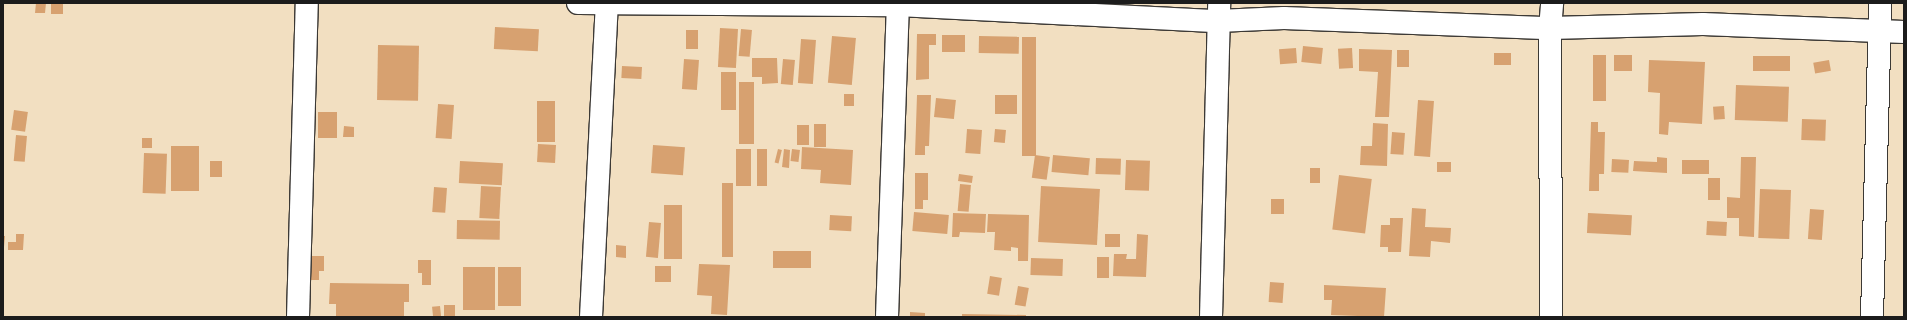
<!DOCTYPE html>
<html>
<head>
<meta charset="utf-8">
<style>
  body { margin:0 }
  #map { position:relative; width:1907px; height:320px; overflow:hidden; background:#f2dfc1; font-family:"Architects Daughter",sans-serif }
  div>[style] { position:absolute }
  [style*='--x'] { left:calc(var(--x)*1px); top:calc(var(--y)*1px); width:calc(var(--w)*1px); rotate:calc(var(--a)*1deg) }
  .building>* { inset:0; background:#d7a170; transform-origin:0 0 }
  .roads { filter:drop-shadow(1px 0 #3c3935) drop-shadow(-1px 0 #3c3935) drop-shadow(0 1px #3c3935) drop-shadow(0 -1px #3c3935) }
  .minor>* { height:22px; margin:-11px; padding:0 11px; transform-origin:11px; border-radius:11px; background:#fff }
  .tertiary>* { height:22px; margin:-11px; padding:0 11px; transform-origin:11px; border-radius:11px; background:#fff }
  span { translate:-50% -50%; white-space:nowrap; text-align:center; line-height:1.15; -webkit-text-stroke:3px #fbf7ec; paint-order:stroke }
  .frame { position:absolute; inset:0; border:4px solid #1c1c1c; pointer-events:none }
</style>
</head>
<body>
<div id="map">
  <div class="building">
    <div style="clip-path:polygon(36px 3px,46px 3px,45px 13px,35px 13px)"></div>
    <div style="left:51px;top:3px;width:12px;height:11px"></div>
    <div style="left:495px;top:27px;width:44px;height:22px;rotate:3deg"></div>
    <div style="left:720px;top:28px;width:18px;height:39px;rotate:3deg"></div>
    <div style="left:741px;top:29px;width:11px;height:27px;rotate:5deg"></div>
    <div style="left:686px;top:30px;width:12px;height:19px"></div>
    <div style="clip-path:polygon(917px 34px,936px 34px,936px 45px,929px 45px,929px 79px,916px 80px)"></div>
    <div style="left:942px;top:35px;width:23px;height:17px"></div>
    <div style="left:832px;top:36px;width:24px;height:47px;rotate:5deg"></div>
    <div style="left:979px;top:36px;width:40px;height:17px;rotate:1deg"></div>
    <div style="left:1022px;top:37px;width:14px;height:119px"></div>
    <div style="left:801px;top:39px;width:15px;height:44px;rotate:4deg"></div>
    <div style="left:378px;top:45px;width:41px;height:55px;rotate:1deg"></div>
    <div style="left:1303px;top:46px;width:20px;height:16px;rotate:6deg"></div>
    <div style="left:1296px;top:48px;width:15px;height:17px;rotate:86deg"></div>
    <div style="left:1352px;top:48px;width:20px;height:14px;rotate:87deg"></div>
    <div style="clip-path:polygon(1359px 49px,1392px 50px,1389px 117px,1375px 117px,1378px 72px,1359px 71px)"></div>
    <div style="left:1397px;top:50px;width:12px;height:17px"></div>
    <div style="left:1494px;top:53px;width:17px;height:12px"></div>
    <div style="left:1593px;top:55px;width:13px;height:46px"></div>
    <div style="left:1632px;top:55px;width:16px;height:18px;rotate:90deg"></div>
    <div style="left:1790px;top:56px;width:15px;height:37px;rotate:90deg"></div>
    <div style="clip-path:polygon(752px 58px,777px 58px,778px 83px,762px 84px,762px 77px,752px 77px)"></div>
    <div style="left:684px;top:59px;width:15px;height:30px;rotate:4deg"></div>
    <div style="left:783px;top:59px;width:12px;height:25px;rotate:5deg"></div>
    <div style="clip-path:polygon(1649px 60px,1705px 62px,1702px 124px,1669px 122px,1668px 135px,1659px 134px,1660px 93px,1648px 92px)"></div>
    <div style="left:1829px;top:60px;width:11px;height:16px;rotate:80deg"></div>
    <div style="left:622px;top:66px;width:20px;height:12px;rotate:3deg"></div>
    <div style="left:721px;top:72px;width:15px;height:38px"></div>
    <div style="left:739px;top:82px;width:15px;height:62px"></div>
    <div style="left:1736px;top:85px;width:53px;height:35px;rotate:2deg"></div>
    <div style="left:844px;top:94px;width:10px;height:12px"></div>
    <div style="clip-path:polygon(917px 95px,931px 95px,929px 146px,925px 146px,925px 155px,915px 155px)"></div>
    <div style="left:995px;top:95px;width:22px;height:19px"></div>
    <div style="left:936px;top:98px;width:20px;height:19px;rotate:6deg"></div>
    <div style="left:1418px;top:100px;width:16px;height:56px;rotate:4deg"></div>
    <div style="left:537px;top:101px;width:18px;height:41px"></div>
    <div style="left:438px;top:104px;width:16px;height:34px;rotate:4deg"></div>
    <div style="left:1724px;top:106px;width:13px;height:11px;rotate:86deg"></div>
    <div style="left:14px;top:110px;width:14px;height:20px;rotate:8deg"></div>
    <div style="left:318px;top:112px;width:19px;height:26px"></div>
    <div style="left:1802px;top:119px;width:24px;height:21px;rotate:2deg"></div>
    <div style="clip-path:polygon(1591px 122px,1598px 122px,1598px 132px,1605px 132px,1604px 174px,1599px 174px,1599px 191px,1589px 191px)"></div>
    <div style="clip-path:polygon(1373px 123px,1388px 124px,1387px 166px,1360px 165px,1361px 146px,1372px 146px)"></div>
    <div style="left:814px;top:124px;width:12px;height:23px"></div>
    <div style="left:797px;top:125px;width:12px;height:20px"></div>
    <div style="clip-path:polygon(344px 126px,354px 127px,354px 137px,343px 137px)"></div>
    <div style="left:967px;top:129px;width:15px;height:24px;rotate:4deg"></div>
    <div style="left:995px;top:129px;width:11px;height:13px;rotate:5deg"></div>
    <div style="left:1392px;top:132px;width:13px;height:22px;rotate:4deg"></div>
    <div style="left:16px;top:135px;width:11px;height:26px;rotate:5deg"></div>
    <div style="left:142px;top:138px;width:10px;height:10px"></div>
    <div style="left:538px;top:144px;width:18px;height:18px;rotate:3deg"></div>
    <div style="left:653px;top:145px;width:32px;height:28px;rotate:4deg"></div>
    <div style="left:171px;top:146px;width:28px;height:45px"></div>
    <div style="clip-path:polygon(802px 147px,853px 150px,851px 185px,820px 183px,821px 170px,801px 169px)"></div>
    <div style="left:736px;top:149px;width:15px;height:37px"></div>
    <div style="left:757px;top:149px;width:10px;height:37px"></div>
    <div style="left:778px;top:149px;width:4px;height:14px;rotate:14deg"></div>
    <div style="clip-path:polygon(784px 149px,790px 150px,789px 168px,782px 167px)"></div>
    <div style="left:792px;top:149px;width:8px;height:12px;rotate:7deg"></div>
    <div style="left:144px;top:153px;width:23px;height:40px;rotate:2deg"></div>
    <div style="left:1035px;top:155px;width:15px;height:23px;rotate:8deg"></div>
    <div style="left:1053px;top:155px;width:37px;height:17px;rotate:5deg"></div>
    <div style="clip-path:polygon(1657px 157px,1667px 158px,1667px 173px,1633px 171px,1634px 161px,1657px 162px)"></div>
    <div style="clip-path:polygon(1741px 157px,1756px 157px,1754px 237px,1739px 236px,1739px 218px,1727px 218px,1727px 197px,1740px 198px)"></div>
    <div style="left:1096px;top:158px;width:25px;height:16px;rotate:2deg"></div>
    <div style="left:1612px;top:159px;width:17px;height:13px;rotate:3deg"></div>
    <div style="left:1126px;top:160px;width:24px;height:30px;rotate:2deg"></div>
    <div style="left:1682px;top:160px;width:27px;height:14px"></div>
    <div style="left:210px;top:161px;width:12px;height:16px"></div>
    <div style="left:460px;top:161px;width:43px;height:22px;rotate:3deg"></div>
    <div style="left:1437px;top:162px;width:14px;height:10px"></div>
    <div style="left:1310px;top:168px;width:10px;height:15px"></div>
    <div style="clip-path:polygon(915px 173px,928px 173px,928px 200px,923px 200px,923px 209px,915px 209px)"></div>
    <div style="left:959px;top:174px;width:14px;height:7px;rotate:8deg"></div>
    <div style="left:1339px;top:175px;width:33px;height:55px;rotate:7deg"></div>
    <div style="left:1708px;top:178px;width:12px;height:22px"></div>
    <div style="left:722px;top:183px;width:11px;height:74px"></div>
    <div style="left:960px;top:184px;width:11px;height:27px;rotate:5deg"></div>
    <div style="left:481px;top:186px;width:20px;height:32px;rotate:3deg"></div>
    <div style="left:1041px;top:186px;width:59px;height:56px;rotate:3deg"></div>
    <div style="left:434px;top:187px;width:13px;height:25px;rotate:4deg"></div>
    <div style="left:1760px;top:189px;width:31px;height:49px;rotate:2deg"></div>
    <div style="left:1271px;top:199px;width:13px;height:15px"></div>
    <div style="left:664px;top:205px;width:18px;height:54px"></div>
    <div style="clip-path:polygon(1412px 208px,1426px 209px,1425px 227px,1451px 228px,1450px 243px,1431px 241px,1430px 257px,1409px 256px)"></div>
    <div style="left:1810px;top:209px;width:14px;height:30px;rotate:4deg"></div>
    <div style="left:914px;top:212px;width:35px;height:19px;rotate:5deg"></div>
    <div style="clip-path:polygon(953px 213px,986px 214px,985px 233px,960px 232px,959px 237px,952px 237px)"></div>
    <div style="left:1588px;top:213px;width:44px;height:20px;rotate:3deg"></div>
    <div style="clip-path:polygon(988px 214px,1029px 215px,1028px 261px,1018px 261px,1018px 248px,1011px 247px,1011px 251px,994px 250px,995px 232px,987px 232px)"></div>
    <div style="left:830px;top:215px;width:22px;height:15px;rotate:3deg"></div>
    <div style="clip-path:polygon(1390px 218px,1403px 218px,1401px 252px,1388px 252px,1388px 247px,1380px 247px,1381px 225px,1390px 225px)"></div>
    <div style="left:457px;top:220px;width:43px;height:19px;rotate:1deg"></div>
    <div style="left:1707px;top:221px;width:20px;height:14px;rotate:3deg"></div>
    <div style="left:649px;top:222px;width:12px;height:35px;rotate:5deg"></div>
    <div style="clip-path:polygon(16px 234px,24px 234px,23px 250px,8px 250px,8px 242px,16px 242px)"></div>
    <div style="left:1105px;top:234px;width:15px;height:13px"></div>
    <div style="clip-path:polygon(1137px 234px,1148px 235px,1146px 277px,1113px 276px,1114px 254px,1127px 254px,1126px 259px,1136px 259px)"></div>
    <div style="clip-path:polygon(3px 236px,5px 236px,4px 247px,3px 247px)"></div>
    <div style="clip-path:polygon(616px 245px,626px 246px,626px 258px,616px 257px)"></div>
    <div style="left:773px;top:251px;width:38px;height:17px"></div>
    <div style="clip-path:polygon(311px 256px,324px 256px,324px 271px,319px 271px,319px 280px,310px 280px)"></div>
    <div style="left:1109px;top:257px;width:21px;height:12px;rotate:90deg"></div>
    <div style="left:1031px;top:258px;width:32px;height:17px;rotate:2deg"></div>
    <div style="clip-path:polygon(418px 260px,431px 260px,431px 285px,422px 285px,422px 273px,418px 273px)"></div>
    <div style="clip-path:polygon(699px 264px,730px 265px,727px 315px,711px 314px,712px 296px,697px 295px)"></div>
    <div style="left:655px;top:266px;width:16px;height:16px"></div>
    <div style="left:463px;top:267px;width:32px;height:43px"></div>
    <div style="left:498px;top:267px;width:23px;height:39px"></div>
    <div style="left:990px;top:276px;width:12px;height:18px;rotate:9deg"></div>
    <div style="left:1270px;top:282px;width:14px;height:20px;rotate:4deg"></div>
    <div style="clip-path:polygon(330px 283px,409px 284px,409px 302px,404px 302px,404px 317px,336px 317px,336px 304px,329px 304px)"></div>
    <div style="clip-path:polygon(1324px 285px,1386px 288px,1384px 317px,1331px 315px,1332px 300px,1324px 300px)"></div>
    <div style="left:1018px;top:286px;width:11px;height:19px;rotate:10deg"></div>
    <div style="left:444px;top:305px;width:11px;height:12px"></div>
    <div style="left:440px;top:306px;width:10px;height:8px;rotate:84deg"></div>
    <div style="clip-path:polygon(910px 312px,925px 313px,925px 317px,910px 317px)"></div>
    <div style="clip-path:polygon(962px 314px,1026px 315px,1026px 317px,962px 317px)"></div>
  </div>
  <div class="roads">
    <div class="minor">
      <div style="--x:578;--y:3;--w:320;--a:0.4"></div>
      <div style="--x:898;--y:5;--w:320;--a:2.9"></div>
      <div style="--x:1218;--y:21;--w:66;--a:-2.6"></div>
      <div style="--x:1284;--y:18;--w:266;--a:2.2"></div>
      <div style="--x:1550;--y:28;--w:25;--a:-85"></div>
      <div style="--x:298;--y:317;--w:314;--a:-88.4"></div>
      <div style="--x:591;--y:317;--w:314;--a:-87.1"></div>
      <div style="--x:887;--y:317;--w:314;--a:-88"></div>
      <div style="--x:1551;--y:317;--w:289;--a:-90.2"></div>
      <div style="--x:1550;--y:28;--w:153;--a:-1.5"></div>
      <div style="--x:1703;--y:24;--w:201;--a:2.3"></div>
      <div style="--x:1872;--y:317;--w:314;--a:-88.5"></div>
    </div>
    <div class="tertiary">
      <div style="--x:1211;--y:317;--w:314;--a:-88.5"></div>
    </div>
  </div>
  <div class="frame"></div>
</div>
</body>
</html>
